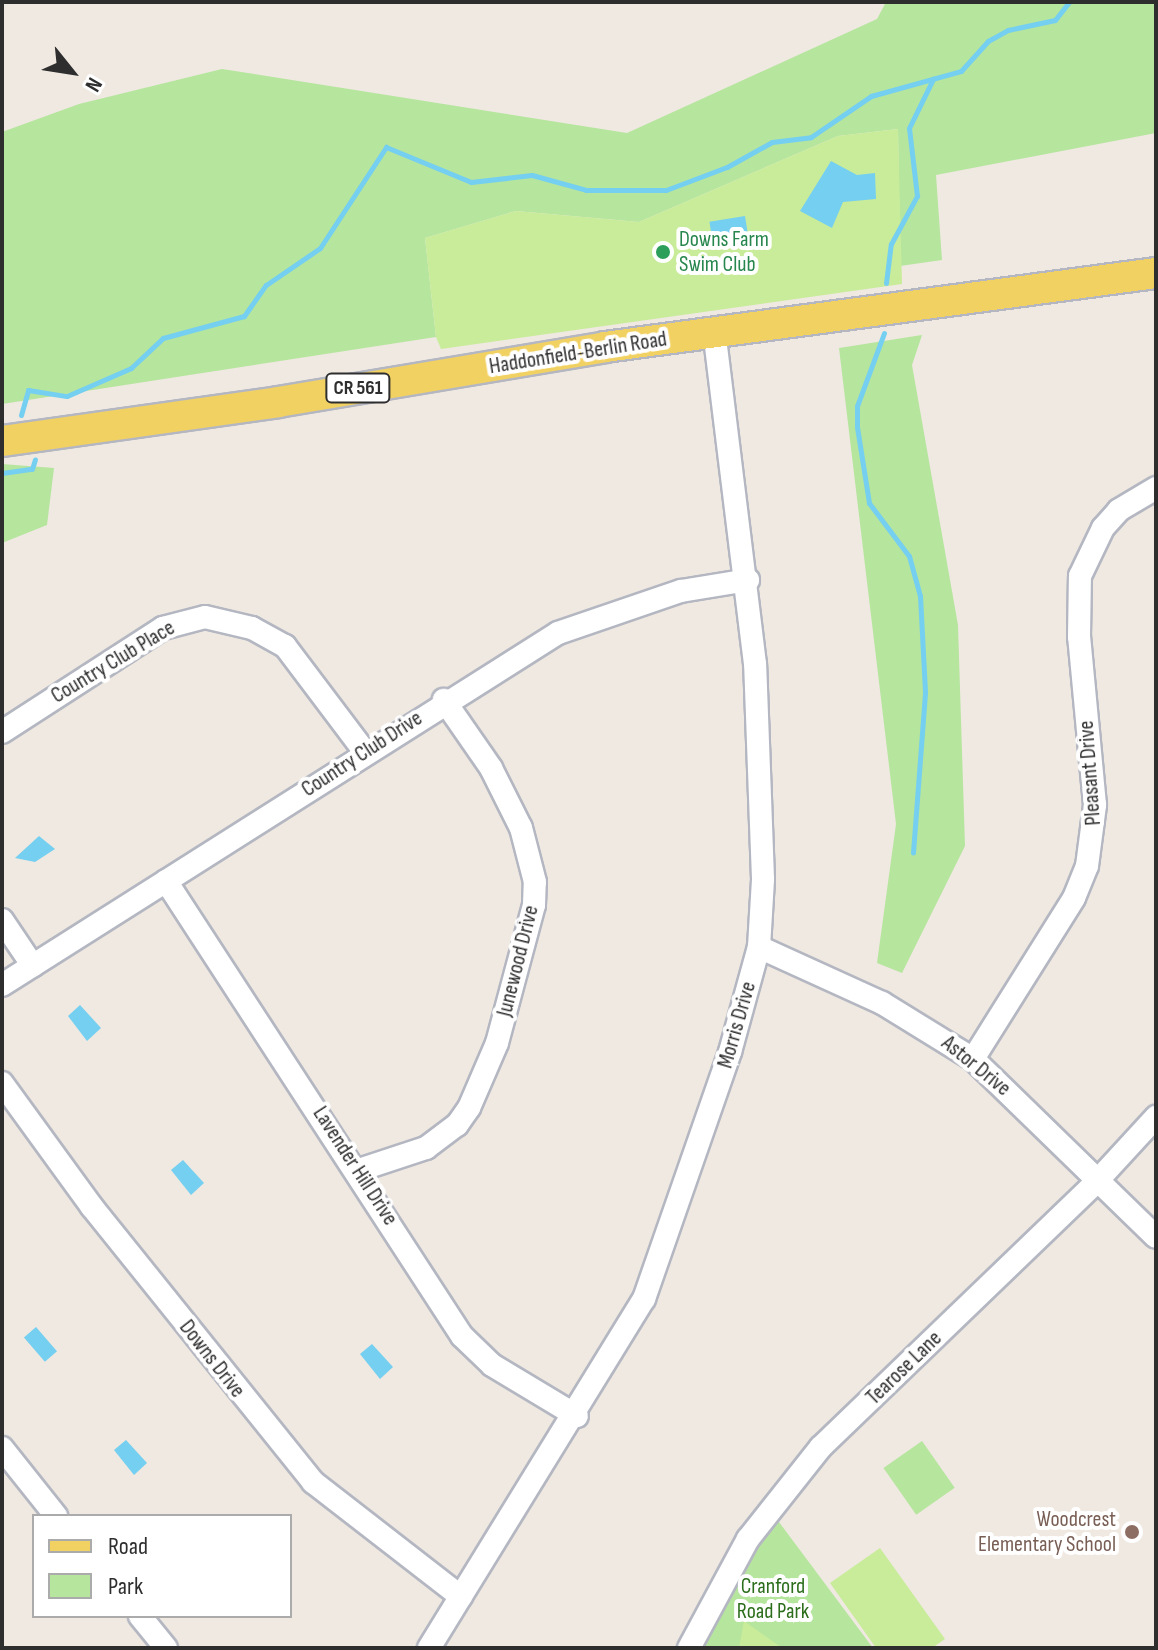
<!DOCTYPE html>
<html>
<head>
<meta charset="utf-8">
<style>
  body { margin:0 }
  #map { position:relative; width:1158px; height:1650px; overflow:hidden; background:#efe9e1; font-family:"Sofia Sans Condensed",sans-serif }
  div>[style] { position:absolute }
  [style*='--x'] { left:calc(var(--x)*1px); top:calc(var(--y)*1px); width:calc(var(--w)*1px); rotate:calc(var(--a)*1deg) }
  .green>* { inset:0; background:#b6e59e; transform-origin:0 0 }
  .pitch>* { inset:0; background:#c9ec9a }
  .water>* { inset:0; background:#75cff0; transform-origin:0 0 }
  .stream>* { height:5px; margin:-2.5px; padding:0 2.5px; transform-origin:2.5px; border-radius:2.5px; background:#75cff0 }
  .roads { filter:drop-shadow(2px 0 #b4b7c1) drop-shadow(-2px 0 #b4b7c1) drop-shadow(0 2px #b4b7c1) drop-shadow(0 -2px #b4b7c1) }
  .minor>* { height:22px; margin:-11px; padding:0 11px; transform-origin:11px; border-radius:11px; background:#fff }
  .major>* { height:30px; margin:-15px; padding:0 15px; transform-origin:15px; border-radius:15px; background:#f2d163 }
  .dots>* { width:22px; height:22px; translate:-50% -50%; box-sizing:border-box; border:4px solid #fff; border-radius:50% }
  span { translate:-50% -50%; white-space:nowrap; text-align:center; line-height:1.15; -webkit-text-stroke:8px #fff; paint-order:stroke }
  .shield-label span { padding:2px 6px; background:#fff; border:2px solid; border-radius:6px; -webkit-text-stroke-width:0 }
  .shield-label { font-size:20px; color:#2e2e2e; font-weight:700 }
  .leisure-label { font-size:22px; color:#27864d }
  .left { translate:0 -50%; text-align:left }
  .street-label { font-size:22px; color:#2e2e2e }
  .education-label { font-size:22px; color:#785e54 }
  .right { translate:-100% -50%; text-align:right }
  .park-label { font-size:22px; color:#2c6e1b }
  .frame { position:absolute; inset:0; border:4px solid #2e2e2e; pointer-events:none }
  .legend { position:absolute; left:32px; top:1514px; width:260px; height:104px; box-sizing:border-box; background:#fff; border:2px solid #ababab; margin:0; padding:10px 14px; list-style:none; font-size:24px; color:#2e2e2e }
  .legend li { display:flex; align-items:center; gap:16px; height:40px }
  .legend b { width:40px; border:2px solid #ababab }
  .north { position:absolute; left:32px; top:32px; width:80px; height:80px; -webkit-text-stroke:6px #fff; paint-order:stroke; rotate:120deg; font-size:22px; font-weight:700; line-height:32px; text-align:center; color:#2e2e2e }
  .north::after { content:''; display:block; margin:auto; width:28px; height:36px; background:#2e2e2e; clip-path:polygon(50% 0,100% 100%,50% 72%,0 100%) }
</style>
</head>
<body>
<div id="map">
  <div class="green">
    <div style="clip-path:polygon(886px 2px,1156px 2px,1156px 133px,936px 175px,942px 260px,900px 266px,898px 129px,838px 136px,639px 222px,516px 211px,425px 238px,436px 337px,2px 404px,2px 132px,79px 104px,222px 69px,627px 133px,877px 19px)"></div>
    <div style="clip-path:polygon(922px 335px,912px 365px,958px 625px,965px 846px,902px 973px,877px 963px,896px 824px,839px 348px)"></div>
    <div style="clip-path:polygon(2px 464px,54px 468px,47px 525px,2px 543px)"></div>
    <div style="left:922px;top:1441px;width:57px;height:47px;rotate:55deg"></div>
    <div style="clip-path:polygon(770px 1510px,873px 1648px,689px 1648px)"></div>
  </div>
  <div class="pitch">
    <div style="clip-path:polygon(898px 129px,902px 284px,441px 349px,436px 337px,425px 238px,516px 211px,639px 222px,838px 136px)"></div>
    <div style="clip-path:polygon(880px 1548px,945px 1639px,932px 1648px,876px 1648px,830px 1583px)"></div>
    <div style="clip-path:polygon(744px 1621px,782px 1648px,739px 1648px)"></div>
  </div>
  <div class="water">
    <div style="clip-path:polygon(831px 161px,857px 175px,875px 173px,876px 199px,843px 202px,832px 228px,800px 211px)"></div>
    <div style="left:745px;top:216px;width:18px;height:36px;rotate:81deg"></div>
    <div style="clip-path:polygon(39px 836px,55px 849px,35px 862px,15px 858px)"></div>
    <div style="clip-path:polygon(80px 1005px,101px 1028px,87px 1041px,68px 1016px)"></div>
    <div style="clip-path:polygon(183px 1160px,204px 1183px,191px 1195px,171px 1170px)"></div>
    <div style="left:36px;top:1327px;width:32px;height:16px;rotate:49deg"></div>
    <div style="clip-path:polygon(372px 1344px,393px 1367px,380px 1379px,360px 1354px)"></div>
    <div style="clip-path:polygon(126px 1440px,147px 1463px,134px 1475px,114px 1450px)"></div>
  </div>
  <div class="stream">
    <div style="--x:886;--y:283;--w:39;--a:-83"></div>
    <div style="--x:891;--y:244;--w:55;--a:-61.6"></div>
    <div style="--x:917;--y:196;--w:68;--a:-96.7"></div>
    <div style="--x:909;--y:128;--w:55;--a:-63.9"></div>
    <div style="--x:884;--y:333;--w:78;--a:110.3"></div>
    <div style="--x:857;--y:406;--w:21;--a:90"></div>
    <div style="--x:857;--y:427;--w:77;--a:81"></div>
    <div style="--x:869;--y:503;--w:66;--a:53"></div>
    <div style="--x:909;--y:556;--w:41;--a:74.6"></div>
    <div style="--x:920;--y:596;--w:97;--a:87"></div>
    <div style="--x:925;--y:693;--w:160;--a:94.3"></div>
    <div style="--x:21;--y:415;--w:26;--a:-74"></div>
    <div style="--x:28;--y:390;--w:39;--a:9"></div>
    <div style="--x:67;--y:396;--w:70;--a:-23.6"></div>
    <div style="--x:131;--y:368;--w:44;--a:-43.2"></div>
    <div style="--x:163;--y:338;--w:84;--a:-15.2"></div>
    <div style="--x:244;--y:316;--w:38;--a:-55"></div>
    <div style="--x:266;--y:285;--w:65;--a:-34.4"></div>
    <div style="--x:320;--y:248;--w:121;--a:-56.8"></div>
    <div style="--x:386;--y:147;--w:92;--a:22.4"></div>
    <div style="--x:471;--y:182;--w:61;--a:-6.5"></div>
    <div style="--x:532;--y:175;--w:56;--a:15.5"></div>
    <div style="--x:586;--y:190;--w:80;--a:0"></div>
    <div style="--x:666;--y:190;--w:65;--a:-20.7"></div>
    <div style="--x:727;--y:167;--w:51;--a:-29.1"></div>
    <div style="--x:772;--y:142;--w:39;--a:-7"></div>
    <div style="--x:811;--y:137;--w:73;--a:-34.3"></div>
    <div style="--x:871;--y:96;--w:93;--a:-15.5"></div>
    <div style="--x:961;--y:71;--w:40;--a:-48"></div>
    <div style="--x:988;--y:41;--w:23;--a:-29"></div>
    <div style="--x:1008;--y:30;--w:48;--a:-12"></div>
    <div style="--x:1055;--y:20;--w:23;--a:-52"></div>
    <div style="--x:2;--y:473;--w:30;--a:-8"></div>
    <div style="--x:32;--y:469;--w:10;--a:-73"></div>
  </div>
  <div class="roads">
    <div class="minor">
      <div style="--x:2;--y:732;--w:192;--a:-32.9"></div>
      <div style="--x:163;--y:628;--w:43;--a:-14.7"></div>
      <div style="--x:205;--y:617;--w:48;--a:13.2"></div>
      <div style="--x:252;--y:628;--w:38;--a:29"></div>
      <div style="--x:285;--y:646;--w:133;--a:53"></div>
      <div style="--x:166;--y:881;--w:543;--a:56.95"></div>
      <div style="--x:462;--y:1336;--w:42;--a:44"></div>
      <div style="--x:492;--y:1365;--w:99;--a:31"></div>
      <div style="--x:2;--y:920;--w:55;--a:56"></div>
      <div style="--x:759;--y:947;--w:135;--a:24.5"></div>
      <div style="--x:882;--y:1003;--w:107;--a:31.6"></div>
      <div style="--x:973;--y:1059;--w:255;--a:44.2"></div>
      <div style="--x:2;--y:985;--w:658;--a:-32.34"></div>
      <div style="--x:558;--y:633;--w:130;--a:-18.9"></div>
      <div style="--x:681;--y:591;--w:68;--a:-9.3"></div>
      <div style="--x:973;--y:1059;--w:190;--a:-57.9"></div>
      <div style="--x:1074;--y:898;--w:35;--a:-68"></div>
      <div style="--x:1087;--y:866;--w:62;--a:-82.5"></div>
      <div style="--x:1095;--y:805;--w:169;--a:-95.4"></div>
      <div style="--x:1079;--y:637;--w:61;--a:-89.1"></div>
      <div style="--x:1080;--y:576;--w:53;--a:-64.4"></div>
      <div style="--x:1103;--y:528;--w:24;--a:-48"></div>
      <div style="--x:1119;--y:510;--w:43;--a:-30.7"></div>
      <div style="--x:2;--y:1083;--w:153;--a:54"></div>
      <div style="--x:92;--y:1207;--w:353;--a:51.2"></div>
      <div style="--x:313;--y:1482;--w:187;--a:37.8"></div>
      <div style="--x:359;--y:1170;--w:71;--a:-18.2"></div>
      <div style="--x:426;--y:1148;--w:39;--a:-37"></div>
      <div style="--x:457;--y:1125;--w:21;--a:-55"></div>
      <div style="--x:469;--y:1108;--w:71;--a:-66.7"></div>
      <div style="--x:497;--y:1043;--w:143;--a:-75"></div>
      <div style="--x:534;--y:905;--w:23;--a:-88"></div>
      <div style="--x:535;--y:882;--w:56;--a:-104.5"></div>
      <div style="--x:521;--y:828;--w:67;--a:-116.6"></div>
      <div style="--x:491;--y:768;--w:83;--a:-124.7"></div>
      <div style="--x:2;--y:1448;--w:87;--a:51.5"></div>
      <div style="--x:140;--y:1616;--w:41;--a:50.9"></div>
      <div style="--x:429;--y:1648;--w:410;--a:-58.4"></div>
      <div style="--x:644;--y:1299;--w:262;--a:-70.8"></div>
      <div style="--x:730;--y:1052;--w:109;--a:-74.6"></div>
      <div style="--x:759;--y:947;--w:68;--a:-86.6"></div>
      <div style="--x:763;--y:879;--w:215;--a:-92.1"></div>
      <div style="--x:755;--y:664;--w:335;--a:-97"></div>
      <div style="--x:689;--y:1648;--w:124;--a:-61.6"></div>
      <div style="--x:748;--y:1539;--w:117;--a:-51.6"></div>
      <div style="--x:821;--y:1447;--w:385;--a:-43.9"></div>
      <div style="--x:1098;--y:1180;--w:86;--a:-47.4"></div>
    </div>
    <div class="major">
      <div style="--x:2;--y:441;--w:279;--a:-8"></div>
      <div style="--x:278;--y:402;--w:332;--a:-9.5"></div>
      <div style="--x:605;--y:347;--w:556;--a:-7.65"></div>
    </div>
  </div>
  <div class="dots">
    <div style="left:663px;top:252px;background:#2e9e5b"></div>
    <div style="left:1132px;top:1532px;background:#8d6e63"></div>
  </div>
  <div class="shield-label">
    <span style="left:358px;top:388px">CR 561</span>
  </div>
  <div class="leisure-label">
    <span class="left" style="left:679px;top:252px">Downs Farm<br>Swim Club</span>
  </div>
  <div class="street-label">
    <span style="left:578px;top:353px;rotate:-9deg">Haddonfield-Berlin Road</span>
    <span style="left:113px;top:662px;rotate:-31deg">Country Club Place</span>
    <span style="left:362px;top:754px;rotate:-33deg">Country Club Drive</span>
    <span style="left:1090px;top:773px;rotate:-94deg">Pleasant Drive</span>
    <span style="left:518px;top:961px;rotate:-76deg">Junewood Drive</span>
    <span style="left:737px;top:1025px;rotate:-74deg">Morris Drive</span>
    <span style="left:976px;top:1066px;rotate:39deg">Astor Drive</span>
    <span style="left:355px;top:1166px;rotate:57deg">Lavender Hill Drive</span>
    <span style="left:212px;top:1359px;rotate:52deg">Downs Drive</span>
    <span style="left:904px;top:1368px;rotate:-44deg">Tearose Lane</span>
  </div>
  <div class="education-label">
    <span class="right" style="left:1116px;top:1532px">Woodcrest<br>Elementary School</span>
  </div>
  <div class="park-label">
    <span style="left:773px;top:1599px">Cranford<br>Road Park</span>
  </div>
  <div class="frame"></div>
  <ul class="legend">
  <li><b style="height:10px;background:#f2d163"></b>Road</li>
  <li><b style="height:22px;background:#b6e59e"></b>Park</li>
  </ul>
  <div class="north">N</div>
</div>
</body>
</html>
